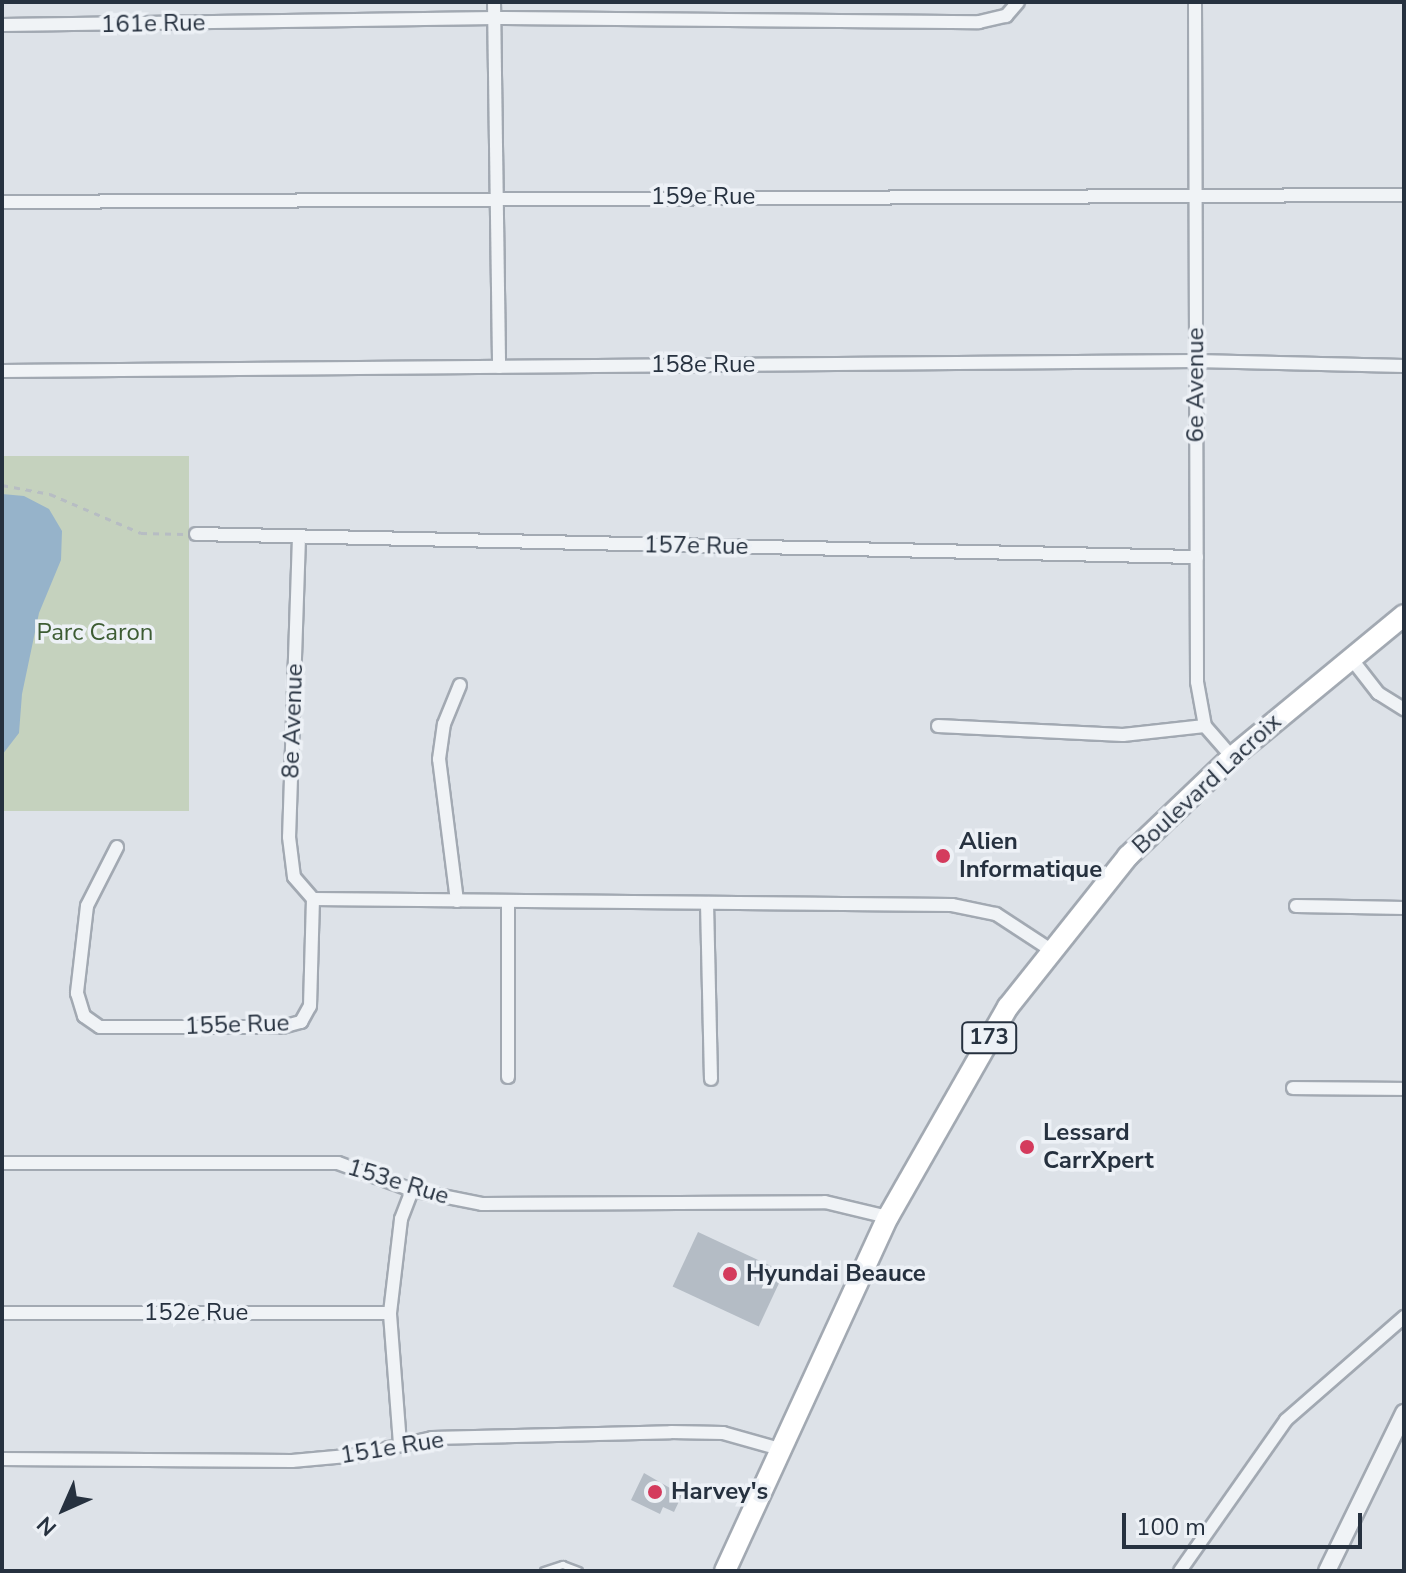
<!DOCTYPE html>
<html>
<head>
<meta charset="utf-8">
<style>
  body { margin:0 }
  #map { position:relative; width:1406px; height:1573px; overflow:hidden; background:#dde2e8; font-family:"Nunito Sans",sans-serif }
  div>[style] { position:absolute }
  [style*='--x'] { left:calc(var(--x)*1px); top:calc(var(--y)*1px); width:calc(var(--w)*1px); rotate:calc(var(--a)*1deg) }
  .green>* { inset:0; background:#c5d2be; transform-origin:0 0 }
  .water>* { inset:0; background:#96b3ca }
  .building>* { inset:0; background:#b4bcc5; transform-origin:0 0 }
  .path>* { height:3px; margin-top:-1.5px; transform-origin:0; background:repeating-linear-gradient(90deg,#b7bdc3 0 6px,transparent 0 12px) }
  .roads { filter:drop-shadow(2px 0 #a2a9b2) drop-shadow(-2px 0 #a2a9b2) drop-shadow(0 2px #a2a9b2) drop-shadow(0 -2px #a2a9b2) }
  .service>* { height:6px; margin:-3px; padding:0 3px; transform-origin:3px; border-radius:3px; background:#f0f3f6 }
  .minor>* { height:12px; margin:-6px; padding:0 6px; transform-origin:6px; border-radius:6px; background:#f0f3f6 }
  .tertiary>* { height:16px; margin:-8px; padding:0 8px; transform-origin:8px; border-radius:8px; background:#f0f3f6 }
  .primary>* { height:20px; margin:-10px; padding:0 10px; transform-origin:10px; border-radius:10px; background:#fff }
  .dots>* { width:22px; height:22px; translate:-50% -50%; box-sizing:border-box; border:4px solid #edf1f6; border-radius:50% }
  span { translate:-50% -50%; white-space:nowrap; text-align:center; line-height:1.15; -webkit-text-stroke:7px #edf1f6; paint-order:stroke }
  .shield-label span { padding:2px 6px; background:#edf1f6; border:2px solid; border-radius:6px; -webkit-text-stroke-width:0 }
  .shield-label { font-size:22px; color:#26313f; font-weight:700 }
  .street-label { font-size:24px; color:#26313f }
  .park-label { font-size:24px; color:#3d5c33 }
  .poi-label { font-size:24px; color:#26313f; font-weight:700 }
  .left { translate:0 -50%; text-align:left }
  .frame { position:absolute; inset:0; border:4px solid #26313f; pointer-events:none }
  .north { position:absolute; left:24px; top:1469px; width:80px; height:80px; -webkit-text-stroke:6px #edf1f6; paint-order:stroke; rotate:225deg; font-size:22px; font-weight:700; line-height:32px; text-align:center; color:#26313f }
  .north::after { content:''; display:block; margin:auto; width:28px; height:36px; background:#26313f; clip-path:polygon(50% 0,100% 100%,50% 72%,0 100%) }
  .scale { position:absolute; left:1122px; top:1513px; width:240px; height:36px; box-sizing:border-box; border:4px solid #26313f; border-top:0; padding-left:10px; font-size:24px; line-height:28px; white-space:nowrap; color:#26313f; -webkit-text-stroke:6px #edf1f6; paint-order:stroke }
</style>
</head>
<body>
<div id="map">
  <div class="green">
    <div style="left:2px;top:456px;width:187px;height:355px"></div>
  </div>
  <div class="water">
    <div style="clip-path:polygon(2px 494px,24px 496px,49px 509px,62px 531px,61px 560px,39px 613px,22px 694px,19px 733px,2px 755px)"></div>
  </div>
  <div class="building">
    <div style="left:698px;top:1232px;width:95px;height:60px;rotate:25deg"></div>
    <div style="clip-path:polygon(644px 1473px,682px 1495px,674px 1512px,663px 1507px,660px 1514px,631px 1500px)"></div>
  </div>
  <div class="path">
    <div style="--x:2;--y:485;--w:49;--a:10.6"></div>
    <div style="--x:50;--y:494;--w:99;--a:23.2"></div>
    <div style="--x:141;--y:533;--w:43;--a:1.3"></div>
  </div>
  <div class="roads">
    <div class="service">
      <div style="--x:544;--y:1571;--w:20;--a:-18"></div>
      <div style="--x:563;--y:1565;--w:17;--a:21"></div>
    </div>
    <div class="minor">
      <div style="--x:494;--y:2;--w:365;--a:89.2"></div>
      <div style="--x:1195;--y:2;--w:680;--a:89.83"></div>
      <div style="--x:1197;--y:682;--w:45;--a:79.7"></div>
      <div style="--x:1205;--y:726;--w:41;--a:48.9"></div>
      <div style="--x:2;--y:25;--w:493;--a:-0.8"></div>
      <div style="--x:495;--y:18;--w:484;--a:0.5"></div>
      <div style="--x:979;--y:22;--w:28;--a:-13"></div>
      <div style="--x:1006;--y:16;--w:18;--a:-49"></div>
      <div style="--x:2;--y:202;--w:1402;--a:-0.29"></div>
      <div style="--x:2;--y:371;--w:1194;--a:-0.48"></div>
      <div style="--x:1196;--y:361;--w:208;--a:1.4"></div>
      <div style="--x:196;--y:534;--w:1001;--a:1.32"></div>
      <div style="--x:299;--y:537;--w:300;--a:91.9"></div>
      <div style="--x:289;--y:837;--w:40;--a:82.9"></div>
      <div style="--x:294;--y:877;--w:29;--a:49"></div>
      <div style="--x:1350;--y:657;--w:46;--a:52.1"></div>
      <div style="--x:1378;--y:693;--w:31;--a:32"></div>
      <div style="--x:938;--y:726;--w:185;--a:2.8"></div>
      <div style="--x:1123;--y:735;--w:82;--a:-6.3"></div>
      <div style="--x:117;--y:847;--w:66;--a:117"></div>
      <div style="--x:87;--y:906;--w:88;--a:96.6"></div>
      <div style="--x:77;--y:993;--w:24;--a:73"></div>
      <div style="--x:84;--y:1016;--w:19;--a:35"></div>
      <div style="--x:100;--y:1027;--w:182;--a:0"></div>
      <div style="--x:282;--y:1027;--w:20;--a:-15"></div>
      <div style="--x:301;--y:1022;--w:18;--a:-61"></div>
      <div style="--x:310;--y:1006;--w:107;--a:-88.4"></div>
      <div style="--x:313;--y:899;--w:639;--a:0.54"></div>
      <div style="--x:952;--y:905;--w:45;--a:11.6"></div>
      <div style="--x:996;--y:914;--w:66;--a:33.2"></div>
      <div style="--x:457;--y:901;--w:143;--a:-97.2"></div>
      <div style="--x:439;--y:759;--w:35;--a:-82"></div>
      <div style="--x:444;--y:724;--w:42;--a:-67.7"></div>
      <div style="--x:707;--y:903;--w:176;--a:88.7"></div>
      <div style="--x:1296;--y:906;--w:108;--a:1.1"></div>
      <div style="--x:508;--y:1077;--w:175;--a:-90"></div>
      <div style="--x:1293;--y:1088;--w:111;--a:0.5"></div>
      <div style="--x:2;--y:1163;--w:336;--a:0"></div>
      <div style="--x:338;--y:1163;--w:79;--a:20"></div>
      <div style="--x:412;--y:1190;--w:71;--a:11.3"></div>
      <div style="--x:482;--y:1204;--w:343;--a:-0.3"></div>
      <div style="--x:825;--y:1202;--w:65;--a:13.4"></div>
      <div style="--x:2;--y:1313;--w:388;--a:0"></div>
      <div style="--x:400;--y:1444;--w:131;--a:-94.4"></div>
      <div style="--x:390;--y:1313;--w:95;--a:-83.3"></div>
      <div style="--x:401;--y:1219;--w:31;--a:-69"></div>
      <div style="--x:2;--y:1459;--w:290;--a:0.4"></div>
      <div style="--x:292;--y:1461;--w:66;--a:-5.2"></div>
      <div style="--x:358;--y:1455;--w:76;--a:-12.9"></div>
      <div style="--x:432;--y:1438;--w:239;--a:-1.4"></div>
      <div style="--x:671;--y:1432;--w:52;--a:1.1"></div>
      <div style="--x:723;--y:1433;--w:59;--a:15.7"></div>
      <div style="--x:1180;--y:1571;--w:184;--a:-54.9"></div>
      <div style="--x:1286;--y:1420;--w:157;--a:-41.1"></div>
    </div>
    <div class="tertiary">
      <div style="--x:1327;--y:1571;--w:176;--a:-64"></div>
    </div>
    <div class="primary">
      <div style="--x:725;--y:1571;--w:390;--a:-65.3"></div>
      <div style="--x:888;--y:1217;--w:242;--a:-60.3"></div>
      <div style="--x:1008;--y:1007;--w:193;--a:-51.5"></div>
      <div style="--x:1128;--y:856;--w:144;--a:-43.6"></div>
      <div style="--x:1232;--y:757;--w:223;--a:-39.5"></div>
    </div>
  </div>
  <div class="dots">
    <div style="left:943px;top:856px;background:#d43b5d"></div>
    <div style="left:1027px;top:1147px;background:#d43b5d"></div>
    <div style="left:730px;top:1274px;background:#d43b5d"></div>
    <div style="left:655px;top:1492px;background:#d43b5d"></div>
  </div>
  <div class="shield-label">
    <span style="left:989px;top:1038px">173</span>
  </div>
  <div class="street-label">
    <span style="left:153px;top:24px;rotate:-1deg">161e Rue</span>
    <span style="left:703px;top:197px">159e Rue</span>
    <span style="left:703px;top:365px">158e Rue</span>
    <span style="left:1196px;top:385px;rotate:-90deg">6e Avenue</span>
    <span style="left:696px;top:546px;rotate:1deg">157e Rue</span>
    <span style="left:293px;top:721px;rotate:-88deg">8e Avenue</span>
    <span style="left:1207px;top:784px;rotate:-43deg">Boulevard Lacroix</span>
    <span style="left:237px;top:1025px;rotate:-2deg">155e Rue</span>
    <span style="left:398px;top:1182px;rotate:17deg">153e Rue</span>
    <span style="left:196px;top:1313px">152e Rue</span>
    <span style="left:392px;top:1448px;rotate:-9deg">151e Rue</span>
  </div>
  <div class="park-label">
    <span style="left:95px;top:633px">Parc Caron</span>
  </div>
  <div class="poi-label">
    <span class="left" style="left:959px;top:856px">Alien<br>Informatique</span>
    <span class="left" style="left:1043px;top:1147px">Lessard<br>CarrXpert</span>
    <span class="left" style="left:746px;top:1274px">Hyundai Beauce</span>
    <span class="left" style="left:671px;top:1492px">Harvey's</span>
  </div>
  <div class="frame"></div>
  <div class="north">N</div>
  <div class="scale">100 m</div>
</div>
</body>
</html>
